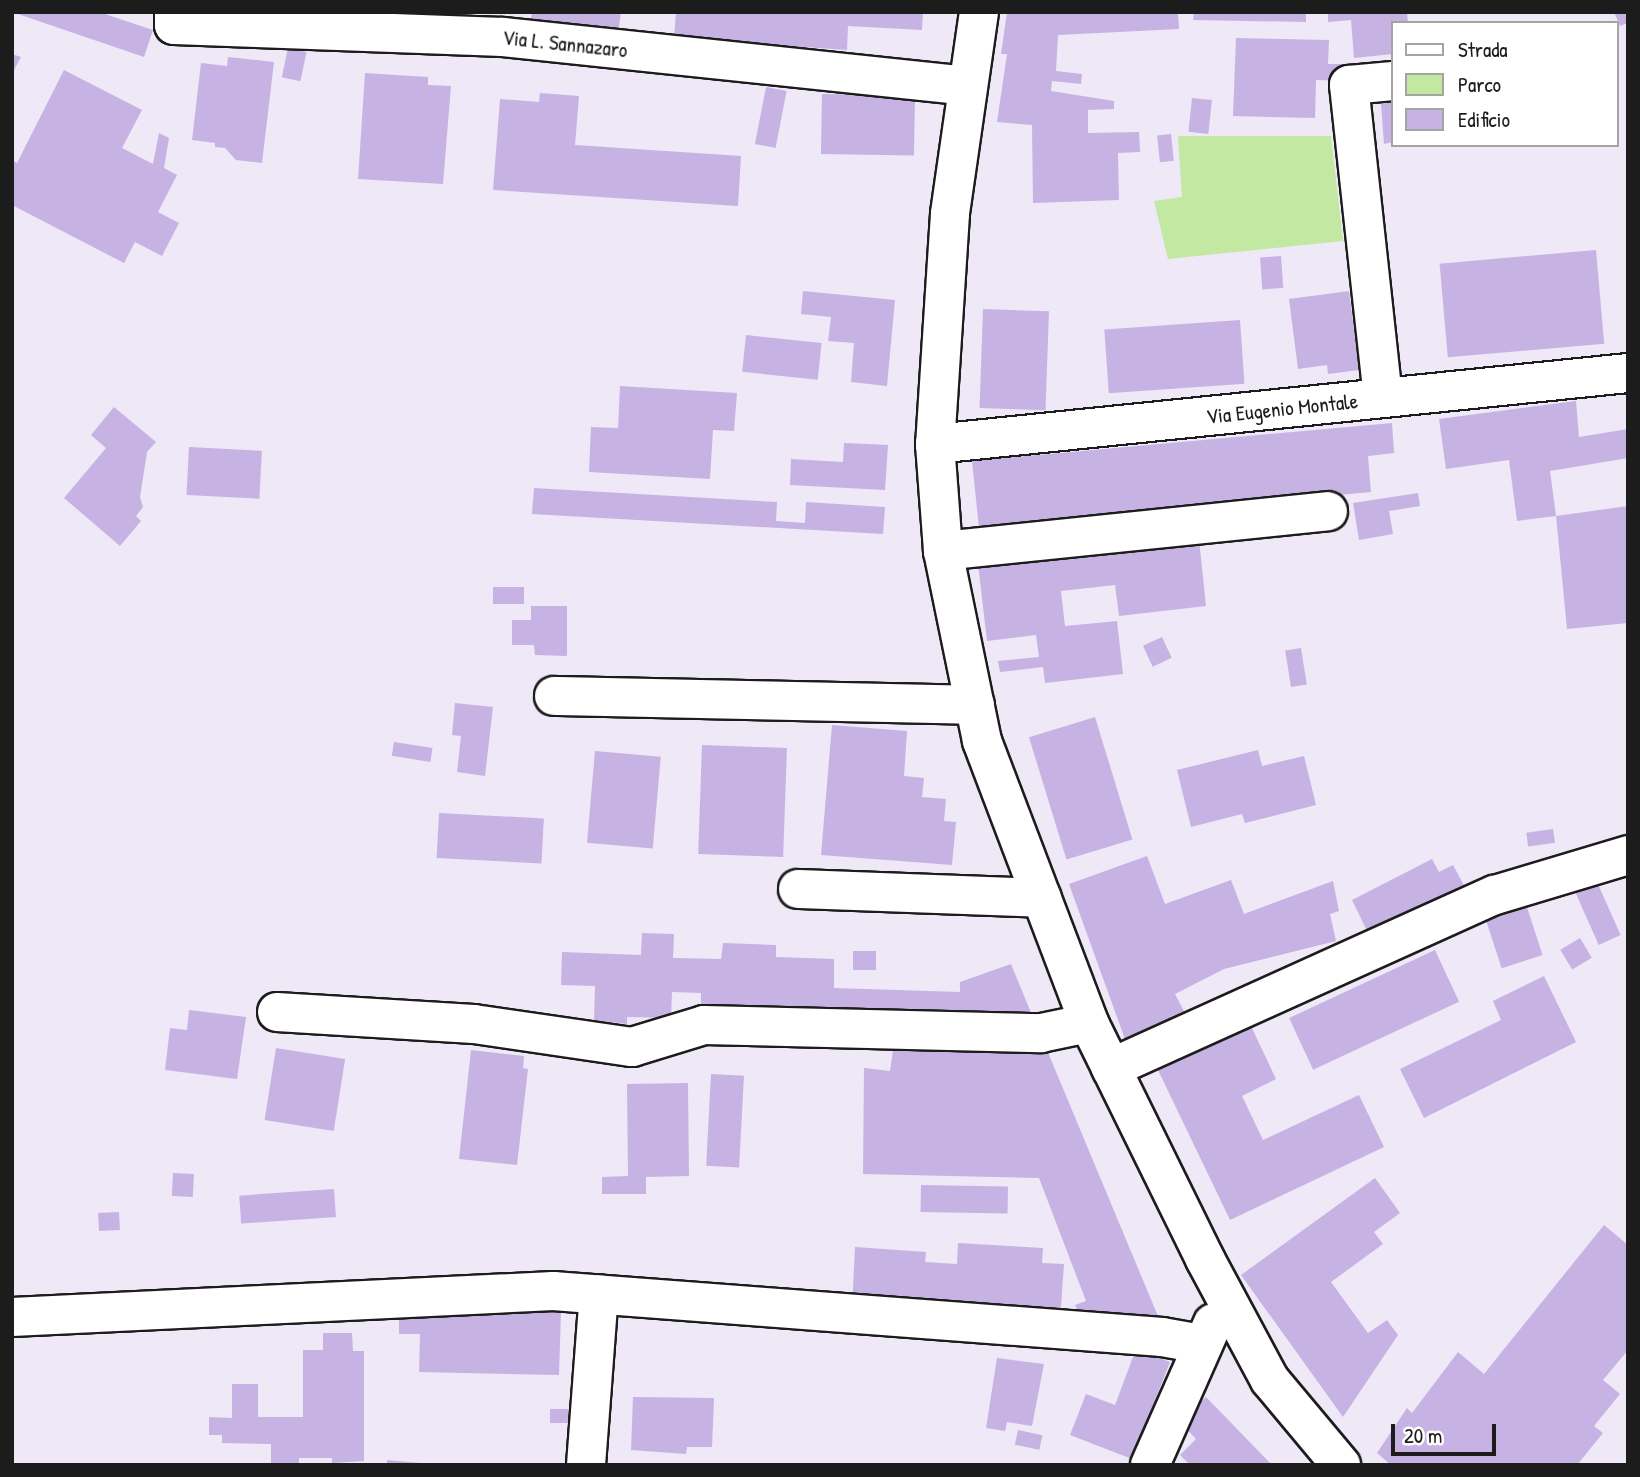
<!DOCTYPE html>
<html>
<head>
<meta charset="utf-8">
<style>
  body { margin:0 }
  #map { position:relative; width:1640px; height:1477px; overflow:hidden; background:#eee8f7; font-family:"Patrick Hand",sans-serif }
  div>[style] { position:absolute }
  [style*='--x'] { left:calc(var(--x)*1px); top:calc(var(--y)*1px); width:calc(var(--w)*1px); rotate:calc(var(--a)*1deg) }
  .green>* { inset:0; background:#c3e8a2 }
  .building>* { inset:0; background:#c6b3e3; transform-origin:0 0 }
  .roads { filter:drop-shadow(2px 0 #1c1c1c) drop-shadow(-2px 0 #1c1c1c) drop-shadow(0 2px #1c1c1c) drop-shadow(0 -2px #1c1c1c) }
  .minor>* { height:38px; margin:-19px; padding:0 19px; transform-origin:19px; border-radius:19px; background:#fff }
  span { translate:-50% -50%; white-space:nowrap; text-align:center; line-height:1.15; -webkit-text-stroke:5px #fff; paint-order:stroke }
  .street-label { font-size:21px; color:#1c1c1c }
  .frame { position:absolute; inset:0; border:14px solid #1c1c1c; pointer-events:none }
  .legend { position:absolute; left:1391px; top:21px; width:228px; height:126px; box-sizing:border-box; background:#fff; border:2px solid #a4a4a4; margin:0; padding:9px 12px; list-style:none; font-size:21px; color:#1c1c1c }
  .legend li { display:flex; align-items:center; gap:14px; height:35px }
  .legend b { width:35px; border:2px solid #a4a4a4 }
  .scale { position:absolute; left:1391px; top:1424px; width:105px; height:32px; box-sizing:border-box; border:4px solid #1c1c1c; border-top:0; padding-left:9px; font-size:21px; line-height:24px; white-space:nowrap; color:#1c1c1c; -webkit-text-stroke:5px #fff; paint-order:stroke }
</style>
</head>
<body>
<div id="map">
  <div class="green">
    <div style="clip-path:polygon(1178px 136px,1331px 136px,1343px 241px,1168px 259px,1154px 201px,1182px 197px)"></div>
  </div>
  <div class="building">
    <div style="clip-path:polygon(12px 12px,99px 12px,153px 30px,144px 57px)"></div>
    <div style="clip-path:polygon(532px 12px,621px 12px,618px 33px,531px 19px)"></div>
    <div style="clip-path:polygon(676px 12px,923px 12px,922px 30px,848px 26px,847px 50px,674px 38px)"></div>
    <div style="clip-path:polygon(1007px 12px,1178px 12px,1179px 29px,1058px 35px,1056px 71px,1082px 74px,1081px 84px,1052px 81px,1051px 91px,1114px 101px,1114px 109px,1088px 110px,1088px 133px,1139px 132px,1140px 152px,1118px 153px,1119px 200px,1033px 203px,1032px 125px,997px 122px,1007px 54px,1001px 54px)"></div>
    <div style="clip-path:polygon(1194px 12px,1306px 12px,1306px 22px,1193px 20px)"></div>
    <div style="clip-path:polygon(1328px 12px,1407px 12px,1408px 23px,1393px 23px,1393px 54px,1354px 58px,1351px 20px,1328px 22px)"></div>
    <div style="clip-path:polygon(1614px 12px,1628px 12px,1628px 23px,1620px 26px)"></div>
    <div style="clip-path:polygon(1236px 38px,1329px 40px,1328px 64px,1351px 64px,1350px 81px,1316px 80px,1315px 118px,1233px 116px)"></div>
    <div style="left:288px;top:48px;width:19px;height:30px;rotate:12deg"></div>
    <div style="clip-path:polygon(12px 54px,21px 57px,12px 74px)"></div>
    <div style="clip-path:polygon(228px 57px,274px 62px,262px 163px,236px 160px,225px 148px,215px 147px,215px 143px,192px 140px,201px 63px,227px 66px)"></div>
    <div style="clip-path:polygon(64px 70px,142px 110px,122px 148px,153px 164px,159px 133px,169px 138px,164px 168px,177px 175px,158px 212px,179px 223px,162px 256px,135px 242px,124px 263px,12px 205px,12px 160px,17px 163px)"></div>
    <div style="clip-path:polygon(365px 73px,428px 77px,428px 85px,451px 86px,443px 184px,358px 179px)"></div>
    <div style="left:766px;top:87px;width:21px;height:58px;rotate:11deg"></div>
    <div style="clip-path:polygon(540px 93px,579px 96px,575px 145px,741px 156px,738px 206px,493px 190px,500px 99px,539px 102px)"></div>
    <div style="left:822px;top:94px;width:93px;height:60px;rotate:1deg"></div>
    <div style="left:1192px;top:98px;width:20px;height:34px;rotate:6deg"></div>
    <div style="clip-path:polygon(1393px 102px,1393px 142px,1384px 144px,1381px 104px)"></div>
    <div style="left:1171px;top:134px;width:27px;height:14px;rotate:84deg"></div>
    <div style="left:1596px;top:250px;width:94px;height:157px;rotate:85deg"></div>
    <div style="left:1281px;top:256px;width:32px;height:21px;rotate:86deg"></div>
    <div style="clip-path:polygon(803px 291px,895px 300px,887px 386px,851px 382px,854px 343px,828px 341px,831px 317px,801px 314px)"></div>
    <div style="clip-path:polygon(1349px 291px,1359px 370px,1328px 374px,1327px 365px,1298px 369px,1289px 299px)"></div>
    <div style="left:983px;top:309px;width:66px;height:99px;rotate:2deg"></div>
    <div style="left:1240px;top:320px;width:64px;height:136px;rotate:86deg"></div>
    <div style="left:746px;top:335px;width:76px;height:37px;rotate:6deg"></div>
    <div style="clip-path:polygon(620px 386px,737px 393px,734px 431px,713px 430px,710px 479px,589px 472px,591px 427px,618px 428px)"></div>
    <div style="clip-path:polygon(1576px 401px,1579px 437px,1628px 429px,1628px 458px,1550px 471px,1556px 516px,1517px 521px,1509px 460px,1446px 469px,1439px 419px)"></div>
    <div style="clip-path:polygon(114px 407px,156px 442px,147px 452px,140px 497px,143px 507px,136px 516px,141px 521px,120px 546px,64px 498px,106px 448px,91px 435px)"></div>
    <div style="clip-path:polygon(1392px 423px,1394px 453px,1368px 456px,1371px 492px,979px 528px,972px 461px)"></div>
    <div style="clip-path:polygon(844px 443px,888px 445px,885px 490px,790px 485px,791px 459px,843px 462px)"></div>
    <div style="left:189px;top:447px;width:73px;height:48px;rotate:3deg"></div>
    <div style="clip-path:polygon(534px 488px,777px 502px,776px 521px,805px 523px,806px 502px,885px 507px,883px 534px,532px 514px)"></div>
    <div style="clip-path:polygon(1418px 493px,1420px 506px,1389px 511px,1393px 534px,1359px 540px,1353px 503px)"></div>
    <div style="clip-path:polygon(1628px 506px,1628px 623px,1567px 629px,1556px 516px)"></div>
    <div style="clip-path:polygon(1199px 539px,1206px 606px,1119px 616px,1115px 585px,1061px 591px,1065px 626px,1117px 621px,1123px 674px,1045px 683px,1043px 667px,1000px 672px,998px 661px,1039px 657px,1036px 635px,987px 641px,978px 564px)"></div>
    <div style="left:493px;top:587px;width:31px;height:17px"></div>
    <div style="clip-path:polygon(531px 606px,567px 606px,567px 656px,535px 655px,534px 645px,512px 645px,512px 620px,531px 620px)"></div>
    <div style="left:1162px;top:637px;width:23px;height:21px;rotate:65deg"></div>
    <div style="left:1301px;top:648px;width:37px;height:16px;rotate:81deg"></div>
    <div style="clip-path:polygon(455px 703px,493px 707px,485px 776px,457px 772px,461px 736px,452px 735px)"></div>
    <div style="left:1095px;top:717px;width:128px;height:69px;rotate:73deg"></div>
    <div style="clip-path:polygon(832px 725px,907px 731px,904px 776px,924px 778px,922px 797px,946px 799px,944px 821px,956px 822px,952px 865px,821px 855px)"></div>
    <div style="left:394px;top:742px;width:39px;height:14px;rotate:9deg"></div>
    <div style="left:702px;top:745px;width:85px;height:109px;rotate:2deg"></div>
    <div style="clip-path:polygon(1258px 750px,1262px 766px,1304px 756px,1316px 805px,1245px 823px,1242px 814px,1191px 827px,1177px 770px)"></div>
    <div style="left:595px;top:751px;width:66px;height:92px;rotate:5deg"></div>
    <div style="left:439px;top:813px;width:105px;height:45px;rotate:3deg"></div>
    <div style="left:1553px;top:829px;width:14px;height:27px;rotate:82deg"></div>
    <div style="clip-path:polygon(1147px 856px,1165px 904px,1231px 880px,1244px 914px,1333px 881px,1339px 911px,1330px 914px,1336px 941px,1224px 969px,1175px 994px,1186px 1015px,1126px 1042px,1069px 884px)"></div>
    <div style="clip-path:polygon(1432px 859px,1439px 872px,1453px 865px,1467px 891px,1371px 939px,1352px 900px)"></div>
    <div style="left:1593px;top:873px;width:68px;height:24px;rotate:66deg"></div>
    <div style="left:1524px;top:898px;width:60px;height:43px;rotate:72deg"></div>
    <div style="clip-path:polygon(642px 933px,674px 934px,673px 958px,721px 959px,723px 943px,776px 945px,776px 957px,834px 959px,834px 988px,960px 992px,960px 982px,1011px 964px,1036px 1025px,701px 1014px,701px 993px,672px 992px,671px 1018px,627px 1017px,627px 1024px,594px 1020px,595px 986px,561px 985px,562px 952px,641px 955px)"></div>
    <div style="left:1580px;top:938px;width:23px;height:23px;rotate:59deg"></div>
    <div style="left:1435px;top:950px;width:57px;height:161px;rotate:65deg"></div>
    <div style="left:853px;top:951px;width:23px;height:19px"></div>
    <div style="clip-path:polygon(1544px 976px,1576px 1042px,1424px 1118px,1400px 1069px,1501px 1020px,1493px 1001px)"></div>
    <div style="clip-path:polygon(189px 1010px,246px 1017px,237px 1079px,165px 1070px,170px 1028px,187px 1030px)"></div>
    <div style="clip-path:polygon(1251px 1026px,1276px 1079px,1242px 1096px,1263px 1140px,1359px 1095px,1384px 1147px,1230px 1220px,1158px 1070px)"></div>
    <div style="clip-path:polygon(894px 1043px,1044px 1043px,1160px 1321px,1085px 1327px,1075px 1305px,1086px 1301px,1039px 1178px,863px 1174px,864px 1068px,890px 1071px)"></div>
    <div style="left:276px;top:1048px;width:70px;height:73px;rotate:9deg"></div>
    <div style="clip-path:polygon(471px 1050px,524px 1056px,523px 1068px,528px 1069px,517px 1165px,459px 1159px)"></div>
    <div style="left:711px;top:1074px;width:33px;height:92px;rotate:3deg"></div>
    <div style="clip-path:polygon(688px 1083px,689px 1176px,646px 1177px,646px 1194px,602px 1194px,602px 1177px,628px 1176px,627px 1084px)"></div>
    <div style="left:173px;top:1173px;width:21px;height:23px;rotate:3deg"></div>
    <div style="clip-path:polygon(1375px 1178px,1400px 1213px,1374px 1232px,1383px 1244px,1331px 1282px,1368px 1333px,1387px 1320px,1398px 1335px,1343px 1417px,1241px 1275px)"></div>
    <div style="left:921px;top:1185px;width:87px;height:27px;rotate:1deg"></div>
    <div style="left:334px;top:1189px;width:28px;height:95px;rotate:86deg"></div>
    <div style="left:119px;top:1212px;width:18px;height:21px;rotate:87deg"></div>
    <div style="clip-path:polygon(1604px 1225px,1628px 1245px,1628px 1350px,1603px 1380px,1620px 1394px,1594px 1426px,1603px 1433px,1577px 1465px,1391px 1465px,1377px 1453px,1407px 1408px,1412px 1413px,1458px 1352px,1484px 1374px)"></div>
    <div style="clip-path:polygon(958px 1243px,1043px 1248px,1042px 1263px,1064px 1264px,1060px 1321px,852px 1309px,855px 1247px,926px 1252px,925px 1262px,957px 1264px)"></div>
    <div style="clip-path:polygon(399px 1308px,561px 1311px,559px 1375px,419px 1372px,420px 1334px,399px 1334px)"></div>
    <div style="clip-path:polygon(323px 1333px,352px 1333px,353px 1351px,364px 1351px,364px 1461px,332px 1463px,332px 1458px,299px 1458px,299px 1465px,271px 1465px,271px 1444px,222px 1443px,222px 1435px,209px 1435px,209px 1417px,232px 1418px,232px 1384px,258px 1384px,258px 1417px,303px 1417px,303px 1350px,323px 1350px)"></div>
    <div style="clip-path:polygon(1136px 1349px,1170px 1362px,1132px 1459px,1070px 1435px,1086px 1394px,1115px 1405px)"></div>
    <div style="clip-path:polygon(997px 1358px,1044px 1364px,1032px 1426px,1007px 1422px,1005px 1431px,986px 1428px)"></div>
    <div style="clip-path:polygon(633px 1397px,714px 1398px,712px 1447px,687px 1447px,686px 1454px,631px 1450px)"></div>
    <div style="clip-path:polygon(1206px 1397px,1272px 1465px,1190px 1465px,1180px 1455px,1196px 1439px,1180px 1422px)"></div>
    <div style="left:575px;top:1409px;width:14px;height:25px;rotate:90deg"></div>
    <div style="left:1018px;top:1430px;width:25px;height:15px;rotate:12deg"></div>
    <div style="clip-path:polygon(387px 1460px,420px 1463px,420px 1465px,387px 1465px)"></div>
  </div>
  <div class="roads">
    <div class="minor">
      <div style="--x:174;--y:12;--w:13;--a:90"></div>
      <div style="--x:174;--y:25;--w:329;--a:2.1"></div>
      <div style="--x:503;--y:37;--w:467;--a:6"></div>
      <div style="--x:979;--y:12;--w:204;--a:98.2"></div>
      <div style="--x:950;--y:214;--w:230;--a:93.7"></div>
      <div style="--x:935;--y:444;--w:107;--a:85.7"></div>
      <div style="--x:943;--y:551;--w:194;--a:78.4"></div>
      <div style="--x:982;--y:741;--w:302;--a:69.2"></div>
      <div style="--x:1089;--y:1023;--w:263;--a:63.8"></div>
      <div style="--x:1205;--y:1259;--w:137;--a:61.8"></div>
      <div style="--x:1270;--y:1380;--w:111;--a:50.1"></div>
      <div style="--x:1383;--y:398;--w:315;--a:-96.2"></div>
      <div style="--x:1349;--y:85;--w:44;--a:-5.2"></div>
      <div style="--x:935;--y:444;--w:697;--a:-5.85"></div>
      <div style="--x:943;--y:551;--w:387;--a:-5.9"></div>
      <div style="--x:554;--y:696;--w:421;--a:1.2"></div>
      <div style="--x:798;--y:889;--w:244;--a:2.1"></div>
      <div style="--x:277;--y:1012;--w:197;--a:3.5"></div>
      <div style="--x:474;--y:1024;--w:160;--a:8.3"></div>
      <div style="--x:632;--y:1047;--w:75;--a:-17"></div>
      <div style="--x:704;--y:1025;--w:337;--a:1.4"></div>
      <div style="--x:1041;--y:1033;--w:49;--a:-11.8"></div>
      <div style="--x:1111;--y:1068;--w:421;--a:-24.3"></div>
      <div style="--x:1495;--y:895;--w:139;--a:-16.7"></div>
      <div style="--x:12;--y:1317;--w:542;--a:-2.75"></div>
      <div style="--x:553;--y:1291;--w:611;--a:4.32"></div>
      <div style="--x:1162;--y:1337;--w:40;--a:10"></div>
      <div style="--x:586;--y:1465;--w:171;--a:-85.7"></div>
      <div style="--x:1150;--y:1465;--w:155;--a:-66.1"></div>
    </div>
  </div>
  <div class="street-label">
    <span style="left:565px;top:44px;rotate:6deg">Via L. Sannazaro</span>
    <span style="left:1282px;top:409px;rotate:-6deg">Via Eugenio Montale</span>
  </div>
  <div class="frame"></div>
  <ul class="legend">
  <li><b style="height:9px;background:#fff"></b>Strada</li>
  <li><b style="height:19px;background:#c3e8a2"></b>Parco</li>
  <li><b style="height:19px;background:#c6b3e3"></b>Edificio</li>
  </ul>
  <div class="scale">20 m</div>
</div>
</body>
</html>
